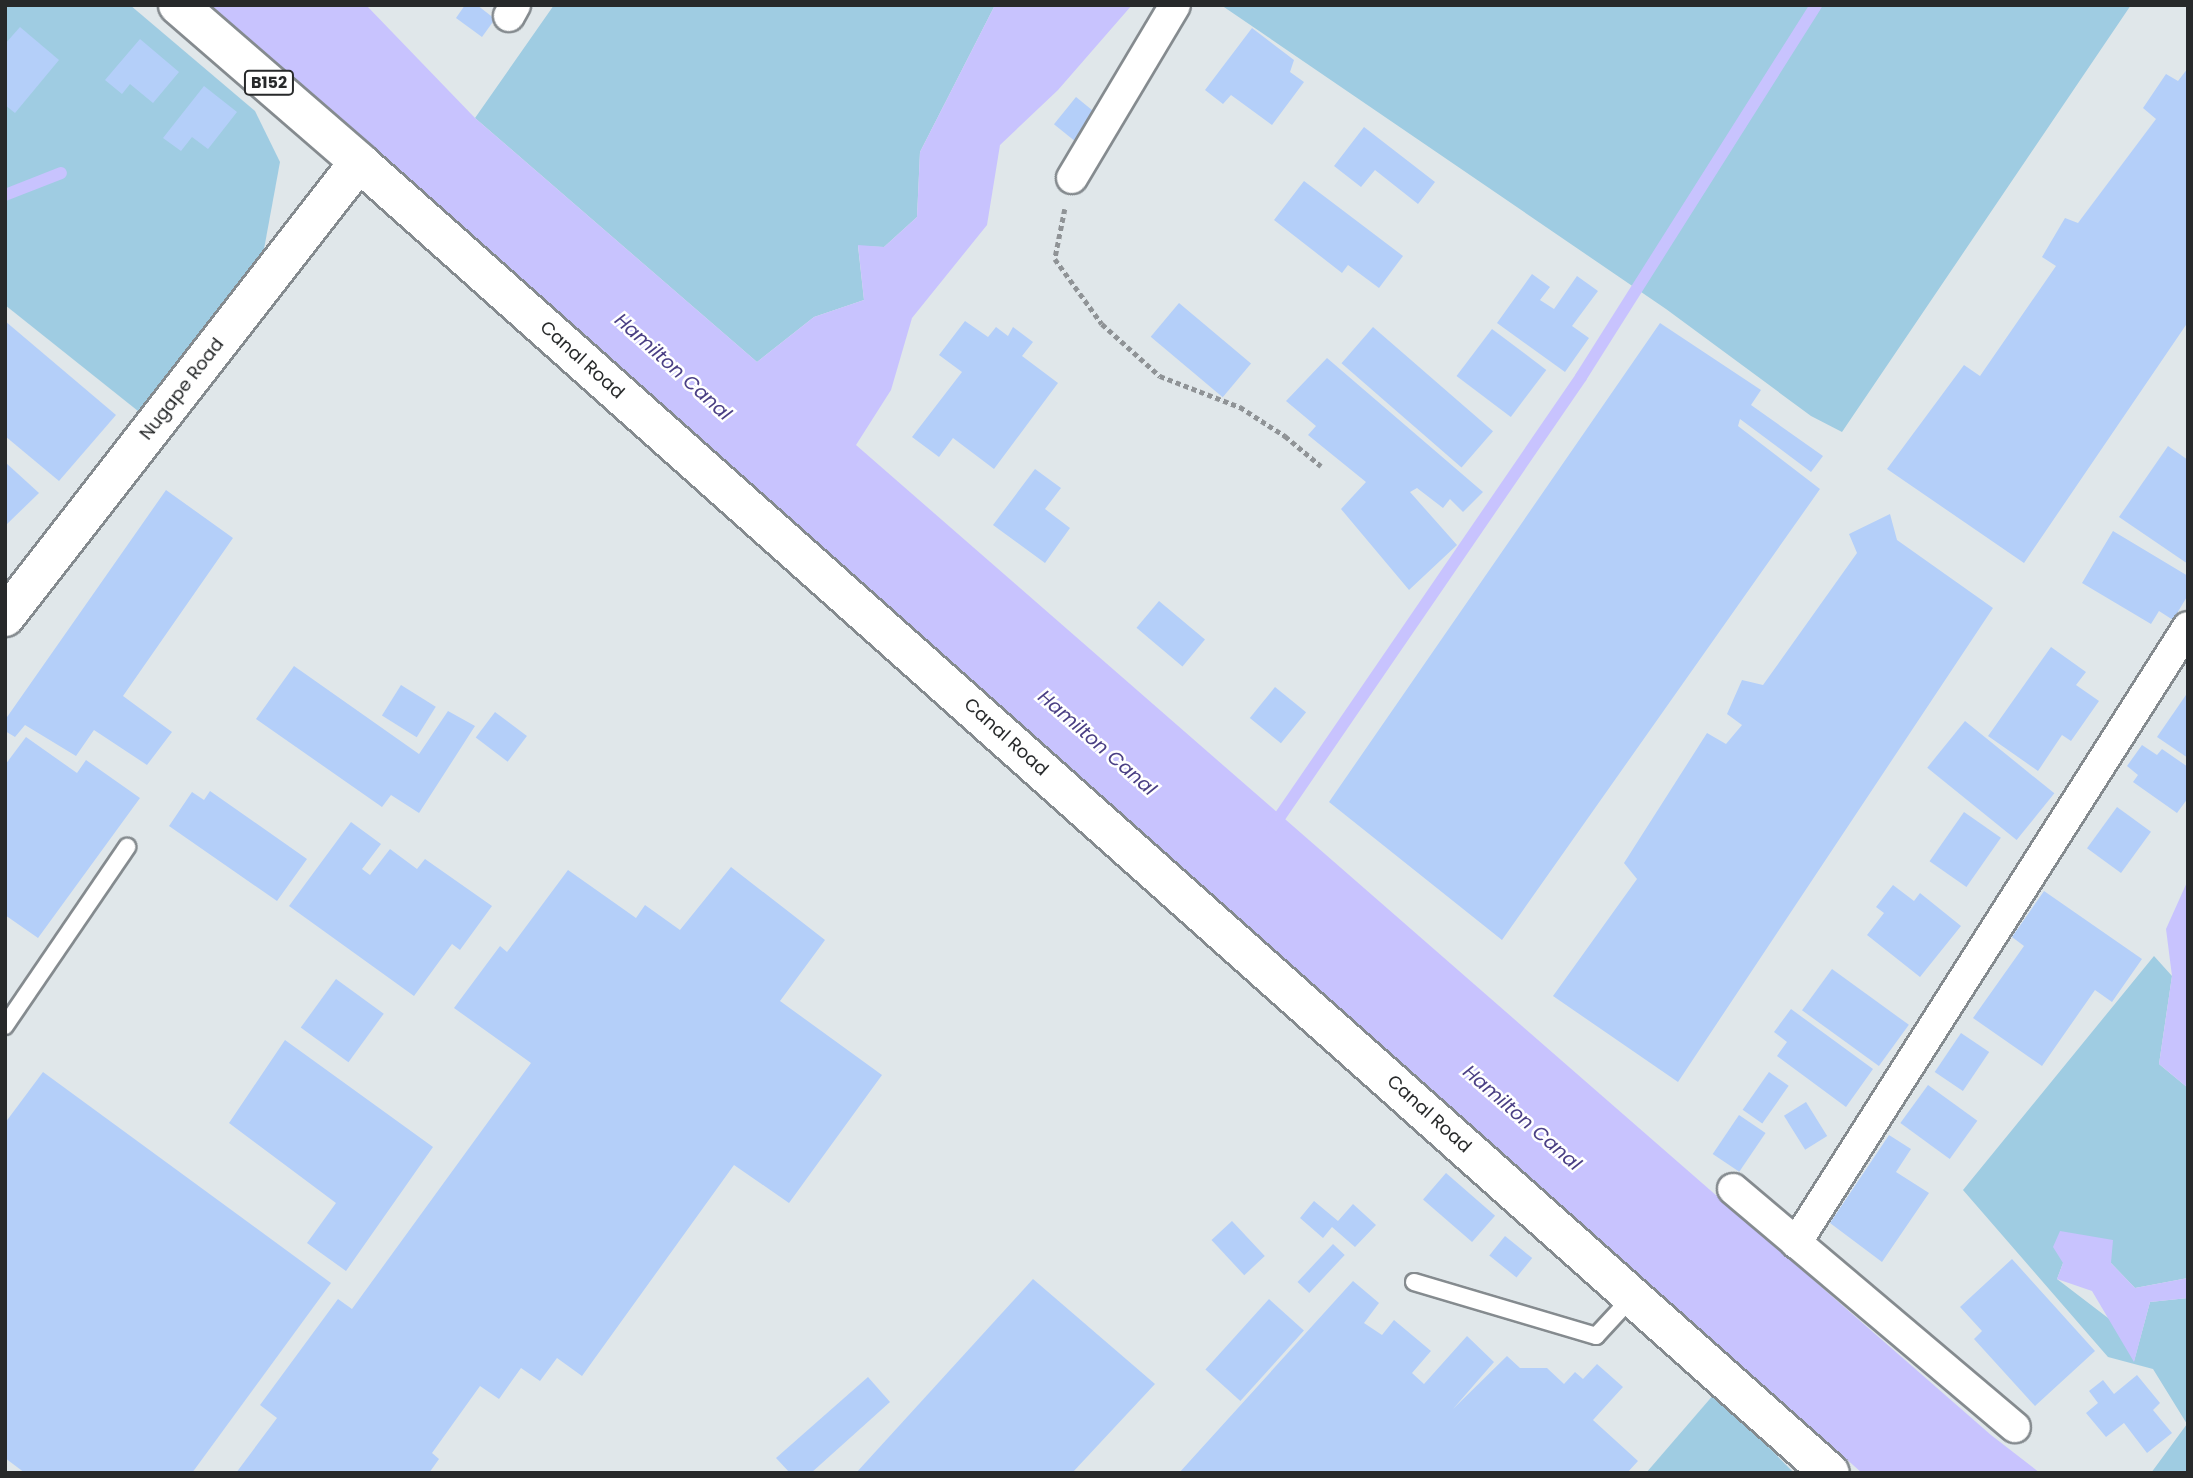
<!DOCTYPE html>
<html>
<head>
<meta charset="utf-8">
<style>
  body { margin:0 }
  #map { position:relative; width:2193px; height:1478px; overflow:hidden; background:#e0e7ea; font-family:Poppins,sans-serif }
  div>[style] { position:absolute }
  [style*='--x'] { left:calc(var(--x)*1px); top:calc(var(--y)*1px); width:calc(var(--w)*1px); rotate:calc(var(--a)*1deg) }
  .green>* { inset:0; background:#9fcce2 }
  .water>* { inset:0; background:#c8c3fe }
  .stream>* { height:12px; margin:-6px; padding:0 6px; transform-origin:6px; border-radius:6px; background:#c8c3fe }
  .building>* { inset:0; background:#b4cff9; transform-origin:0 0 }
  .path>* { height:4.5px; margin-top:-2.25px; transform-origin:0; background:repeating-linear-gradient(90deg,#8f9396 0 5px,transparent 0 8.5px) }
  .roads { filter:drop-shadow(2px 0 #858b8f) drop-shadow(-2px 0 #858b8f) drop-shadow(0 2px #858b8f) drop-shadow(0 -2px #858b8f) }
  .service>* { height:16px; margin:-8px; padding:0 8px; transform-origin:8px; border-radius:8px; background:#fff }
  .minor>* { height:30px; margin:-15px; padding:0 15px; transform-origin:15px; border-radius:15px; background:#fff }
  .secondary>* { height:38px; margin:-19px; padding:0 19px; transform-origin:19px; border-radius:19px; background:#fff }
  .primary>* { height:38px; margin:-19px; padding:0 19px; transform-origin:19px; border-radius:19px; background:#fff }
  span { translate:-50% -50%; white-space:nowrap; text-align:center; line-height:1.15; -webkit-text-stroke:5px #fff; paint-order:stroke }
  .shield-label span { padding:2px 5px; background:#fff; border:2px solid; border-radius:5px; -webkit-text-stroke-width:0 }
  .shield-label { font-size:16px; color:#27292a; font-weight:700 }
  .street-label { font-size:18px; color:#27292a }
  .water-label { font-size:19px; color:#4a3f84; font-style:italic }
  .frame { position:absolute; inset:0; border:7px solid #27292a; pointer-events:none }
</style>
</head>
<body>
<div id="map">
  <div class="green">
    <div style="clip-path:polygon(5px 5px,130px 5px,255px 111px,280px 162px,262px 260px,138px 411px,5px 305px)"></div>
    <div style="clip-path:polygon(554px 5px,995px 5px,920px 152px,917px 217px,884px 247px,858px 246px,864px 300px,814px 317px,757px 362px,475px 118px)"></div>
    <div style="clip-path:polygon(1221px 5px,2131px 5px,1842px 432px,1811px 416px,1666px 309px)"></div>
    <div style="clip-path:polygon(2154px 956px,2172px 976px,2159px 1064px,2188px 1088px,2188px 1278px,2135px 1288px,2111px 1263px,2063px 1263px,2057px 1279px,2112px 1321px,2134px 1361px,2150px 1302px,2188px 1298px,2188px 1473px,2151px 1473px,2187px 1424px,2153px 1369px,2108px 1357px,1963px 1190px)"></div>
    <div style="clip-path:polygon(1715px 1393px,1794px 1473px,1646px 1473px)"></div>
  </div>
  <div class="water">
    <div style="clip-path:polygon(210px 5px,366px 5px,475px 118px,757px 362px,814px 317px,864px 300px,858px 245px,884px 247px,917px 217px,920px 152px,995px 5px,1132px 5px,1058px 90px,1000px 145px,987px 225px,912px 318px,891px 390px,856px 445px,1991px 1435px,2040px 1473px,1862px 1473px)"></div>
    <div style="clip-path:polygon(2188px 880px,2188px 1088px,2159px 1064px,2172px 976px,2166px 929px)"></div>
    <div style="clip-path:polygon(2060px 1231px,2113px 1240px,2111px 1263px,2135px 1288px,2188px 1278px,2188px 1298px,2150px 1302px,2134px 1362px,2092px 1291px,2057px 1279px,2063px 1263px,2053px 1247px)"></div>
  </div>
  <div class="stream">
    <div style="--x:5;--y:195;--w:60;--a:-21.4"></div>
    <div style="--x:1272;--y:828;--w:547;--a:-55.58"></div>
    <div style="--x:1581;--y:377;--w:440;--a:-57.7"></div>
  </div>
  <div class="building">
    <div style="clip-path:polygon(465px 5px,477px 5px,495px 19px,482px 37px,456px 18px)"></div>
    <div style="clip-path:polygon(20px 27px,59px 60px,15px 113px,5px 105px,5px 44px)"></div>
    <div style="clip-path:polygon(1252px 28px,1294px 60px,1290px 72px,1304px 82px,1272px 125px,1231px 95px,1223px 104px,1205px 90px)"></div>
    <div style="clip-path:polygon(140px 39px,179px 72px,153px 103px,130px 84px,122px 94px,105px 80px)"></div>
    <div style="clip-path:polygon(2188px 68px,2188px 322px,2024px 563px,1887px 469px,1964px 365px,1980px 376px,2056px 266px,2042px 257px,2065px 218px,2078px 223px,2156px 119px,2143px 108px,2166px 74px,2178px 81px)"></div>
    <div style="clip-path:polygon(204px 86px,237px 112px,208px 149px,192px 137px,181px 151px,163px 138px)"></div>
    <div style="left:1076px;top:97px;width:32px;height:35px;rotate:39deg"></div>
    <div style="clip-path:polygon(1364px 127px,1435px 182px,1418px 204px,1375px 170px,1361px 187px,1334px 166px)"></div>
    <div style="clip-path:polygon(1304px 181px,1403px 256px,1379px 288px,1348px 265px,1342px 273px,1274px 220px)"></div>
    <div style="clip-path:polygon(1532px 274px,1550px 287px,1540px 300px,1554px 309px,1577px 276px,1598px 291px,1572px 326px,1589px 338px,1565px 372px,1497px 323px)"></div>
    <div style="left:1179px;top:303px;width:94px;height:44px;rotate:40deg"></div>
    <div style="clip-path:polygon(5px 321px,116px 415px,59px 481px,5px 436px)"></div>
    <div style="clip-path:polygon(965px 321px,988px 337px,996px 327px,1008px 336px,1013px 327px,1033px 342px,1022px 356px,1058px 383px,994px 469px,953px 438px,939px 457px,912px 437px,962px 372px,939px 355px)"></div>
    <div style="clip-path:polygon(1660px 323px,1761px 390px,1751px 405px,1823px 456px,1811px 472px,1740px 419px,1738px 426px,1820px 489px,1502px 940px,1329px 802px)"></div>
    <div style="left:1373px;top:327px;width:159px;height:48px;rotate:41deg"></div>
    <div style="left:1492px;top:329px;width:68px;height:59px;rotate:37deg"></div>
    <div style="clip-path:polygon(1327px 358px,1483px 492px,1463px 512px,1450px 499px,1443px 508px,1417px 488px,1410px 492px,1457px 545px,1409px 590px,1341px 509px,1366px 482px,1308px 435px,1316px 426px,1286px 401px)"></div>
    <div style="clip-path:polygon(2168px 446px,2188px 460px,2188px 564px,2119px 517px)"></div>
    <div style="clip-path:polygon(5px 462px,39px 493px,5px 526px)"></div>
    <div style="clip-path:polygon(1035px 469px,1061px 488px,1045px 509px,1070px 528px,1045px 563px,993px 525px)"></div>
    <div style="clip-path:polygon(166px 490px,233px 538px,123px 696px,172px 732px,147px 765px,94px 730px,76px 756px,25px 725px,15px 737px,5px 731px,5px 720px)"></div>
    <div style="clip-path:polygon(1890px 514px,1897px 540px,1993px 608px,1678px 1082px,1553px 996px,1637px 879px,1624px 863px,1707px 733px,1726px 744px,1742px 725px,1727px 714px,1742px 680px,1763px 685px,1857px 553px,1849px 534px)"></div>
    <div style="clip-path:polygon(2113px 531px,2188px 576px,2188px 595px,2173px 620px,2159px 611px,2151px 624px,2082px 583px)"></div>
    <div style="left:1159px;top:601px;width:60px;height:35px;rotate:40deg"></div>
    <div style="clip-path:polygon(2051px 647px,2086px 672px,2076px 685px,2099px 701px,2071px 741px,2062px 735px,2038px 771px,1988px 736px)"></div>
    <div style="clip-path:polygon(294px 666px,419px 754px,448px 711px,475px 726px,419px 813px,391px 795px,382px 807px,256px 719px)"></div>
    <div style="left:401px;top:685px;width:41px;height:36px;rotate:32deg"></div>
    <div style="left:1275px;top:687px;width:40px;height:40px;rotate:39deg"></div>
    <div style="clip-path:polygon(2188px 692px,2188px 758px,2157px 737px)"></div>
    <div style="left:495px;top:712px;width:40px;height:32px;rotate:37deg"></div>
    <div style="left:1965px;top:721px;width:115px;height:60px;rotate:39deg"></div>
    <div style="clip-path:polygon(26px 737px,77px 773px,86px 760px,140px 798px,38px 938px,5px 915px,5px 765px)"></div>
    <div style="clip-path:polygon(2142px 745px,2157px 755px,2162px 749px,2188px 767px,2188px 798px,2177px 813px,2133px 782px,2138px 775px,2127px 766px)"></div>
    <div style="clip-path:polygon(210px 791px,307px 859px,277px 901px,169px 826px,192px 792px,204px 800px)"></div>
    <div style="left:2117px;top:807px;width:42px;height:51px;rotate:36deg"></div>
    <div style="left:1964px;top:812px;width:45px;height:60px;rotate:35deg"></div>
    <div style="clip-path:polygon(351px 822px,381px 844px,362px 869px,370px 875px,390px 849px,417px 869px,425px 859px,492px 906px,460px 950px,452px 944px,414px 996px,289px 906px)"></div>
    <div style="clip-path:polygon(731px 867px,825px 940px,780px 1001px,882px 1075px,789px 1203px,734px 1165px,582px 1376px,557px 1358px,540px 1381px,521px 1368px,499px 1399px,480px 1386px,432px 1453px,439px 1459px,429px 1473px,236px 1473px,277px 1418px,260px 1405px,338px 1299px,352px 1309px,531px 1063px,454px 1008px,500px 946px,507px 952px,568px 870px,636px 918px,645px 905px,680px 930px)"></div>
    <div style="clip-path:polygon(1893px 885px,1914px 901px,1920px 893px,1961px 926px,1920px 977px,1867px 935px,1884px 913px,1876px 907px)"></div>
    <div style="clip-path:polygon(2044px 891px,2142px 959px,2112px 1002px,2095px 990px,2042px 1066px,1973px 1018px,2024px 946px,2012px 937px)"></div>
    <div style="left:1832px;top:969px;width:95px;height:51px;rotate:36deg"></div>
    <div style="left:336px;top:979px;width:59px;height:60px;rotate:36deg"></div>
    <div style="clip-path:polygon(1791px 1009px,1873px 1069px,1846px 1107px,1777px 1056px,1787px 1042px,1774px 1032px)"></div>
    <div style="left:1961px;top:1033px;width:34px;height:47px;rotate:34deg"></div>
    <div style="clip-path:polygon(285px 1040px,433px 1147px,346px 1271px,307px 1243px,336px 1203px,229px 1123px)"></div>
    <div style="clip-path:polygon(43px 1072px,331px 1283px,192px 1473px,25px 1473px,5px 1458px,5px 1123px)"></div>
    <div style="left:1769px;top:1072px;width:24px;height:46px;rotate:35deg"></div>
    <div style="left:1928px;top:1085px;width:61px;height:47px;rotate:36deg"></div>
    <div style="left:1806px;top:1102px;width:40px;height:26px;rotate:58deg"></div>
    <div style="left:1739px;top:1115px;width:32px;height:47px;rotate:34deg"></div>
    <div style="clip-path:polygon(1889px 1135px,1911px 1149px,1896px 1172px,1929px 1193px,1882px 1262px,1830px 1223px)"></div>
    <div style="left:1446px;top:1173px;width:65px;height:35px;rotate:41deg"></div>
    <div style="clip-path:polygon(1314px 1201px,1338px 1221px,1353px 1204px,1376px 1225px,1355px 1247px,1332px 1227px,1323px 1238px,1300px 1218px)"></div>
    <div style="left:1232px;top:1221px;width:48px;height:28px;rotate:47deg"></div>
    <div style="left:1505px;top:1236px;width:35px;height:25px;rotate:39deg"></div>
    <div style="left:1333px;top:1244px;width:16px;height:52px;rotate:43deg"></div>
    <div style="clip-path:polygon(2012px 1259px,2095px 1351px,2035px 1406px,1974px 1339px,1982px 1331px,1960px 1307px)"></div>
    <div style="clip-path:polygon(1033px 1279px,1155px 1384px,1072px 1473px,856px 1473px)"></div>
    <div style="clip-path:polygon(1353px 1281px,1379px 1303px,1364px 1323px,1382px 1335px,1394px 1320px,1431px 1351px,1412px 1373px,1424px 1384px,1467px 1336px,1494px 1362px,1453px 1409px,1507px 1356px,1520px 1368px,1547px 1368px,1564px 1384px,1575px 1372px,1583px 1379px,1597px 1364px,1623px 1387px,1593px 1420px,1638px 1461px,1627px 1473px,1179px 1473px)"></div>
    <div style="left:1269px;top:1299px;width:47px;height:95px;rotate:42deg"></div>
    <div style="clip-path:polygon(2137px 1375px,2160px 1403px,2153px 1410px,2172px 1433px,2147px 1453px,2124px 1423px,2106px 1437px,2086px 1413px,2098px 1403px,2089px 1391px,2103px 1380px,2114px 1394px)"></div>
    <div style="clip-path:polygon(868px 1377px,890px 1402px,811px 1473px,790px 1473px,776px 1458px)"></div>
  </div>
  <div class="path">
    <div style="--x:1065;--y:209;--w:51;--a:101.3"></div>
    <div style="--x:1055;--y:259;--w:80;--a:54.1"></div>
    <div style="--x:1102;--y:324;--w:78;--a:41.9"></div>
    <div style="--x:1160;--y:376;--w:86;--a:21.2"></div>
    <div style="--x:1240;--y:407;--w:54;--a:32.8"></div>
    <div style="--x:1285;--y:436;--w:47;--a:39.8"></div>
  </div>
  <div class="roads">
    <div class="service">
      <div style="--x:5;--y:1026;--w:217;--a:-55.7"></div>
      <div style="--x:1414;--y:1282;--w:190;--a:16.5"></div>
      <div style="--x:1596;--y:1336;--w:54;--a:-47.2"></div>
    </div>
    <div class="minor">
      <div style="--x:509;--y:16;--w:13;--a:-61"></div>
      <div style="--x:1072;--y:178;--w:201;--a:-59.2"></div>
      <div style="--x:1733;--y:1189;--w:369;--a:40.2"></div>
      <div style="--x:1796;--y:1243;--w:730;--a:-57.53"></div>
    </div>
    <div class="secondary">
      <div style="--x:5;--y:617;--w:576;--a:-52.12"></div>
      <div style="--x:359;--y:162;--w:1970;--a:41.71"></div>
    </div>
    <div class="primary">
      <div style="--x:178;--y:5;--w:240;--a:40.9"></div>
    </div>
  </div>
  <div class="shield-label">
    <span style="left:269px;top:83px">B152</span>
  </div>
  <div class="street-label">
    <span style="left:582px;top:360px;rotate:42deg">Canal Road</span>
    <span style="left:182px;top:389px;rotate:-52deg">Nugape Road</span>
    <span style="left:1006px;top:737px;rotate:42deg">Canal Road</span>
    <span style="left:1429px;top:1114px;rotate:42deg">Canal Road</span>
  </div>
  <div class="water-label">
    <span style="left:673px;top:367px;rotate:42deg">Hamilton Canal</span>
    <span style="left:1097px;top:743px;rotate:41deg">Hamilton Canal</span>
    <span style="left:1522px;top:1118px;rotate:41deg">Hamilton Canal</span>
  </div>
  <div class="frame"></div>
</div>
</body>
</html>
